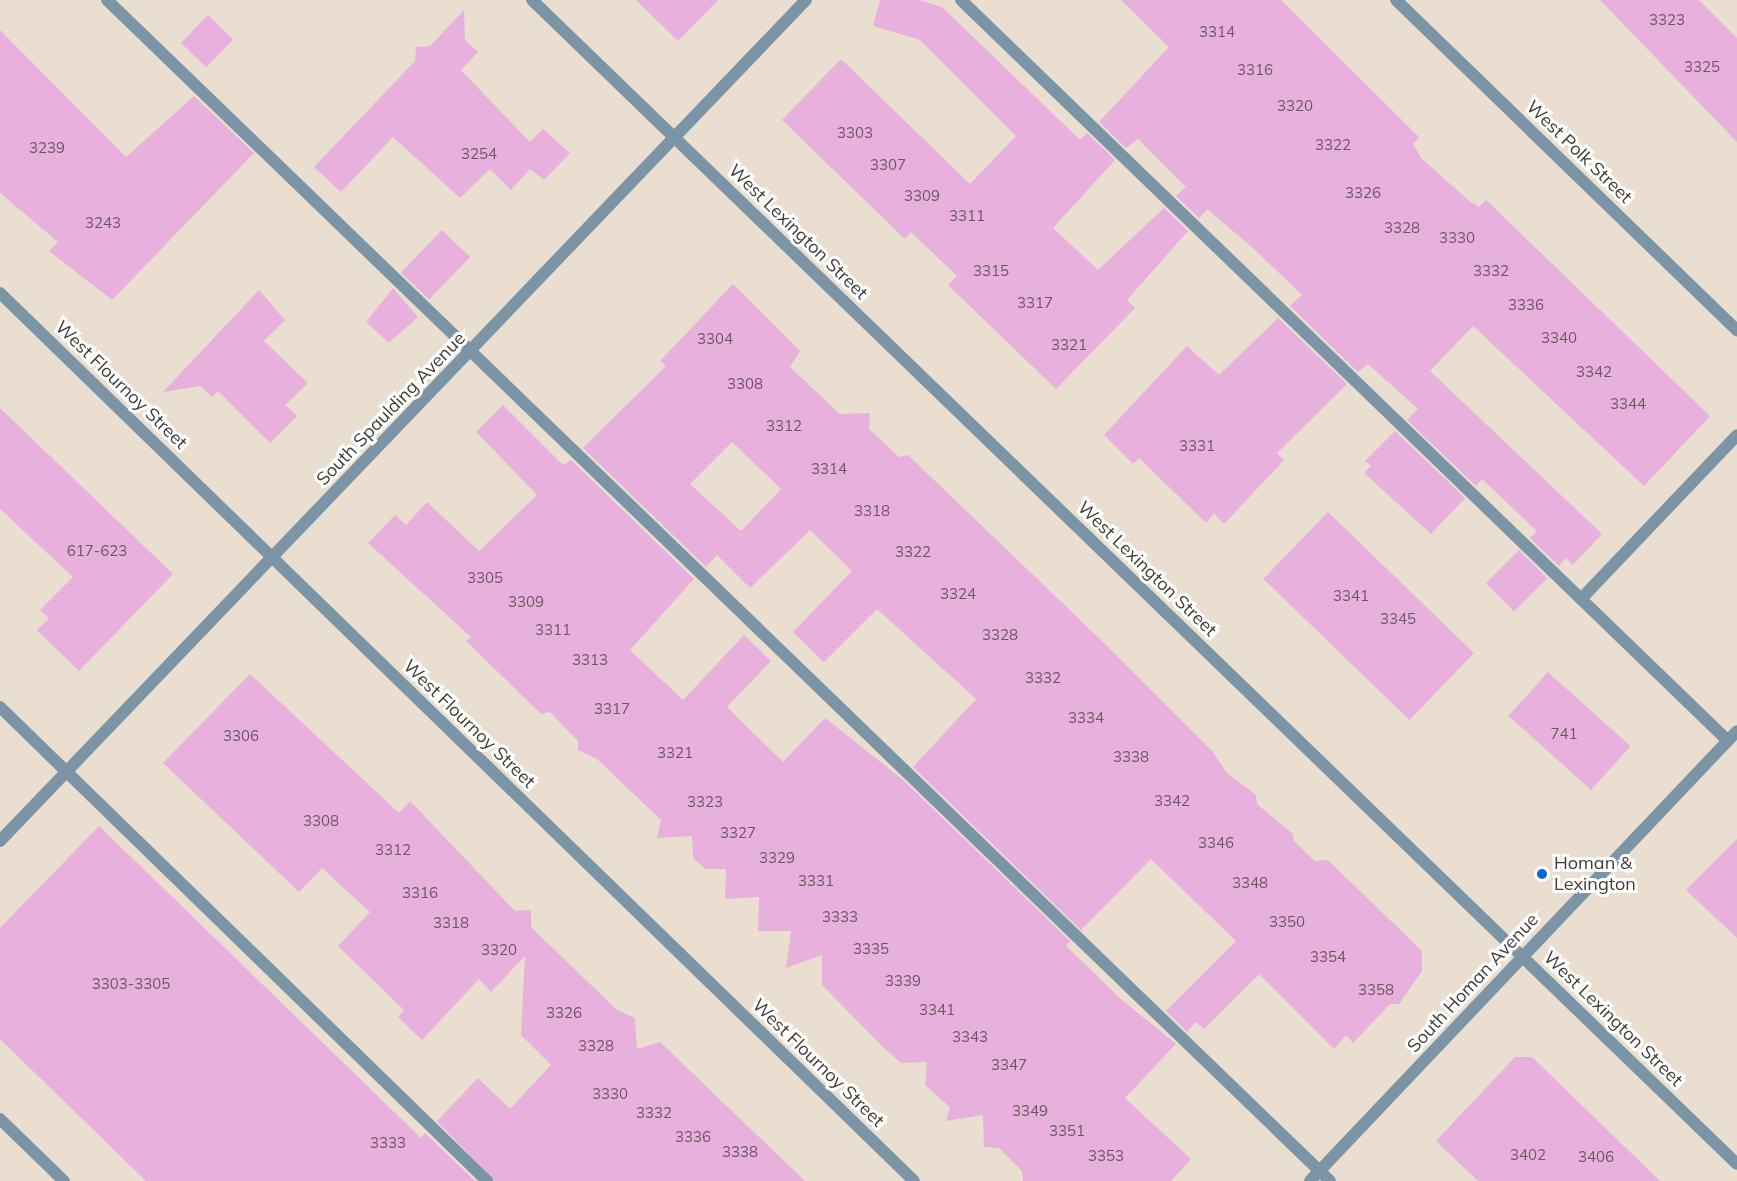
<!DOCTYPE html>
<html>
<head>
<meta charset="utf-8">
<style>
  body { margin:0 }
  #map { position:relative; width:1737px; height:1181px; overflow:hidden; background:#eaded0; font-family:Mulish,sans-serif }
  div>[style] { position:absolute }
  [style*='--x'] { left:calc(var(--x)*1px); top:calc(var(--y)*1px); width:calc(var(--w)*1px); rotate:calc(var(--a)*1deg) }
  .building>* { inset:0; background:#e8b0dc; transform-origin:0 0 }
  .service>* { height:12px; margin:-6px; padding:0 6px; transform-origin:6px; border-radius:6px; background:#7b95a6 }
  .minor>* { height:12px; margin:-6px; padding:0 6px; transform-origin:6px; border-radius:6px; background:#7b95a6 }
  .tertiary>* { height:12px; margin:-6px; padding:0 6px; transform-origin:6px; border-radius:6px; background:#7b95a6 }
  .dots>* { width:16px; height:16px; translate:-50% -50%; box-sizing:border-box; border:3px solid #fff; border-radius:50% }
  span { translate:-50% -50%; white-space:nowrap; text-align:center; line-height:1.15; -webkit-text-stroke:6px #fff; paint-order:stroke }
  .number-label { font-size:15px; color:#6a5960 }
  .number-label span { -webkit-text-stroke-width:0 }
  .street-label { font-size:18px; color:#403c36 }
  .poi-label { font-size:18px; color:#403c36 }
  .left { translate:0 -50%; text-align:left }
</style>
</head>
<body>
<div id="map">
  <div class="building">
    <div style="clip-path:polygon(636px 0,718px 0,678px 41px)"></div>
    <div style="clip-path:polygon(880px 0,919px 0,942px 7px,1080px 140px,1087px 133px,1115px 160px,1053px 228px,1098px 270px,1164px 208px,1188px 231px,1127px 300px,1135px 308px,1056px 389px,948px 285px,957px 276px,911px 232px,905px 239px,782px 120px,841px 59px,970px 184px,1016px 136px,920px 40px,873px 26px)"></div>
    <div style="clip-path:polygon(1121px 0,1281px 0,1419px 137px,1413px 144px,1422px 159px,1468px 200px,1479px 207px,1486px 200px,1710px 416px,1644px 486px,1473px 326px,1430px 371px,1602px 534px,1573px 565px,1566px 558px,1559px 566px,1530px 538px,1537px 531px,1482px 479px,1476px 486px,1407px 420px,1418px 409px,1368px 364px,1358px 372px,1290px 306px,1302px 295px,1254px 249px,1207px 209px,1199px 218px,1176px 196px,1186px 187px,1138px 139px,1126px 148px,1099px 122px,1169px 47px)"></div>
    <div style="clip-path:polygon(1600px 0,1699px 0,1737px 38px,1737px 142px)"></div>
    <div style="clip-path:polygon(464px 10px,465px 40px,478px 52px,461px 70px,530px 142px,543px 129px,570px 153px,544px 180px,530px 169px,511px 190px,490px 169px,460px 198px,393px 137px,341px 192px,314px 167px,415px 61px,416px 47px,430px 46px)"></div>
    <div style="left:208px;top:15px;width:35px;height:39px;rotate:44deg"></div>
    <div style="clip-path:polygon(0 30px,126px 157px,194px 96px,254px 153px,112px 300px,49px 251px,58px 242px,0 193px)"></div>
    <div style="left:442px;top:230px;width:39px;height:59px;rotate:44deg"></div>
    <div style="clip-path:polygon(evenodd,733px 284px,800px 351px,790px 367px,840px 414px,870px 413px,869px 429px,899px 457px,908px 455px,1102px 641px,1213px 752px,1227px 773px,1256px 795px,1257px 804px,1293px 834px,1294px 841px,1315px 861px,1328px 860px,1422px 951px,1422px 971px,1399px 1004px,1390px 1004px,1353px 1043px,1346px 1035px,1334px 1049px,1259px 974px,1204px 1029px,1196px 1022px,1187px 1032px,1166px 1011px,1236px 941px,1151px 859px,1081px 930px,913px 767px,976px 699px,877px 609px,824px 662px,793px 632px,852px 571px,810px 530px,750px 588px,717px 555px,706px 567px,583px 448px,666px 366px,660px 361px,733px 284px,732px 442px,781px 489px,741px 531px,690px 484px,732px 442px)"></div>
    <div style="clip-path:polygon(393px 288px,418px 317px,389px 343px,366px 322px)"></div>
    <div style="clip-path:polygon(259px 290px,285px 320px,264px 341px,308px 383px,285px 405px,297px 416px,270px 443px,218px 391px,212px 397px,200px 386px,163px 392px)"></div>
    <div style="clip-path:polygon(1278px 318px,1347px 384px,1277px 453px,1284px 460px,1224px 524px,1214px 513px,1206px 523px,1139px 458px,1133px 464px,1104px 435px,1187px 346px,1219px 375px)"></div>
    <div style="clip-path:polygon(503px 405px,563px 465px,571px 460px,694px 579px,630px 650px,683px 700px,744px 635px,771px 661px,727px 707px,783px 762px,825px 718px,902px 779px,1070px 941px,1066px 946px,1122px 1000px,1176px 1044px,1125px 1098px,1191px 1159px,1171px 1181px,1023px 1181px,1022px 1171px,999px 1148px,984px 1147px,983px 1115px,946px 1121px,950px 1107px,925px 1085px,927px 1062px,901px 1063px,883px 1047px,822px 985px,822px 955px,786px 968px,791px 931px,758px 931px,759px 897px,725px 899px,726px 869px,705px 869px,693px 858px,692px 836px,657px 838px,661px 820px,597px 759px,578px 750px,578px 741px,550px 712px,541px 714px,466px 641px,471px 637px,368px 543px,395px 515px,406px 525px,427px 502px,479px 551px,537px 495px,476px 432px)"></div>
    <div style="clip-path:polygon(0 408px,173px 574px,79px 671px,37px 630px,49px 618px,40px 610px,73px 577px,0 509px)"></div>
    <div style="clip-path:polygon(1395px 431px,1465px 498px,1431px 534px,1364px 473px,1371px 466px,1365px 461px)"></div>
    <div style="left:1328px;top:512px;width:203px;height:93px;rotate:44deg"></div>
    <div style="left:1519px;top:550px;width:40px;height:47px;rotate:45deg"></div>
    <div style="left:1548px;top:672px;width:111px;height:59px;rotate:42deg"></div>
    <div style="clip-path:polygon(250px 674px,399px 813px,410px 801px,515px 911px,531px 910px,531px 927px,617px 1010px,635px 1018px,637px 1049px,660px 1042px,805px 1181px,495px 1181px,437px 1121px,478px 1078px,510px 1109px,551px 1065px,521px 1035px,525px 956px,491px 992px,479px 979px,422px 1040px,398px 1017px,404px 1010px,338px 946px,370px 912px,322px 868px,299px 892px,163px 763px)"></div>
    <div style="clip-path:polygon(99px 826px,421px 1138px,425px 1133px,475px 1181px,146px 1181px,0 1039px,0 928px)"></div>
    <div style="clip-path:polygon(1737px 839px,1737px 938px,1686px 890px)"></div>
    <div style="clip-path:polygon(1515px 1057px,1532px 1057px,1660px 1181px,1478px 1181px,1436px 1141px)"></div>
  </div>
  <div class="service">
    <div style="--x:107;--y:0;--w:1700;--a:44"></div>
    <div style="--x:961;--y:0;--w:1066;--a:44.01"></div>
    <div style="--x:1581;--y:599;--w:226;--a:-46.4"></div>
    <div style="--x:0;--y:707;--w:680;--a:44.22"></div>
  </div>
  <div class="minor">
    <div style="--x:532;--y:0;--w:1675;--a:44.01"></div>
    <div style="--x:1396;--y:0;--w:475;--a:44.1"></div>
    <div style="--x:0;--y:293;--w:1274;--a:44.17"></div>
    <div style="--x:0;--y:841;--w:1165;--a:-46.22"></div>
  </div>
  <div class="tertiary">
    <div style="--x:0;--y:1119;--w:89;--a:44.1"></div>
    <div style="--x:1310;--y:1181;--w:620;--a:-46.5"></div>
  </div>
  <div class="dots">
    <div style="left:1542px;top:874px;background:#0967d0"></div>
  </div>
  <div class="number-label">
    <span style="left:1667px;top:20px">3323</span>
    <span style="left:1217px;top:32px">3314</span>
    <span style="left:1702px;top:67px">3325</span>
    <span style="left:1255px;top:70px">3316</span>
    <span style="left:1295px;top:106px">3320</span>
    <span style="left:855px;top:133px">3303</span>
    <span style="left:1333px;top:145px">3322</span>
    <span style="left:47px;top:148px">3239</span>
    <span style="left:479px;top:154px">3254</span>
    <span style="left:888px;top:165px">3307</span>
    <span style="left:1363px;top:193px">3326</span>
    <span style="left:922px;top:196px">3309</span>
    <span style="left:967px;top:216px">3311</span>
    <span style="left:103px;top:223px">3243</span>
    <span style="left:1402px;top:228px">3328</span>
    <span style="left:1457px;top:238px">3330</span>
    <span style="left:991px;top:271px">3315</span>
    <span style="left:1491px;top:271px">3332</span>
    <span style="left:1035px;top:303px">3317</span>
    <span style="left:1526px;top:305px">3336</span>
    <span style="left:1559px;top:338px">3340</span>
    <span style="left:715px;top:339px">3304</span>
    <span style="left:1069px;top:345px">3321</span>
    <span style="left:1594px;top:372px">3342</span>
    <span style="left:745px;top:384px">3308</span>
    <span style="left:1628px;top:404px">3344</span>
    <span style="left:784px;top:426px">3312</span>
    <span style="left:1197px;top:446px">3331</span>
    <span style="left:829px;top:469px">3314</span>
    <span style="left:872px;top:511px">3318</span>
    <span style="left:97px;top:551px">617-623</span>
    <span style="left:913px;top:552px">3322</span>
    <span style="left:485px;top:578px">3305</span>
    <span style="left:958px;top:594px">3324</span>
    <span style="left:1351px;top:596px">3341</span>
    <span style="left:526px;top:602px">3309</span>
    <span style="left:1398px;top:619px">3345</span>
    <span style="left:553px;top:630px">3311</span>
    <span style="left:1000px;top:635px">3328</span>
    <span style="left:590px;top:660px">3313</span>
    <span style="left:1043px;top:678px">3332</span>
    <span style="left:612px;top:709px">3317</span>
    <span style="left:1086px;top:718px">3334</span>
    <span style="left:1564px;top:734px">741</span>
    <span style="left:241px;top:736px">3306</span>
    <span style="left:675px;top:753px">3321</span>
    <span style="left:1131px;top:757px">3338</span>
    <span style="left:1172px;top:801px">3342</span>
    <span style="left:705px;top:802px">3323</span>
    <span style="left:321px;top:821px">3308</span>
    <span style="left:738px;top:833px">3327</span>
    <span style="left:1216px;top:843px">3346</span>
    <span style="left:393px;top:850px">3312</span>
    <span style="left:777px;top:858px">3329</span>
    <span style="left:816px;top:881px">3331</span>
    <span style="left:1250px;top:883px">3348</span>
    <span style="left:420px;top:893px">3316</span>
    <span style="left:840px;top:917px">3333</span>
    <span style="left:1287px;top:922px">3350</span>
    <span style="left:451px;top:923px">3318</span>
    <span style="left:871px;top:949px">3335</span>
    <span style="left:499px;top:950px">3320</span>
    <span style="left:1328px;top:957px">3354</span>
    <span style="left:903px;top:981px">3339</span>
    <span style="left:131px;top:984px">3303-3305</span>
    <span style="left:1376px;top:990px">3358</span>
    <span style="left:937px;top:1010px">3341</span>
    <span style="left:564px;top:1013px">3326</span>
    <span style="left:970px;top:1037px">3343</span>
    <span style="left:596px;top:1046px">3328</span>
    <span style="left:1009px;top:1065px">3347</span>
    <span style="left:610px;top:1094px">3330</span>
    <span style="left:1030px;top:1111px">3349</span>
    <span style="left:654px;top:1113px">3332</span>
    <span style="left:1067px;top:1131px">3351</span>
    <span style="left:693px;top:1137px">3336</span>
    <span style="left:388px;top:1143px">3333</span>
    <span style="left:740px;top:1152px">3338</span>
    <span style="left:1528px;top:1155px">3402</span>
    <span style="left:1106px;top:1156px">3353</span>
    <span style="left:1596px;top:1157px">3406</span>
  </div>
  <div class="street-label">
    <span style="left:1579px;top:152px;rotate:44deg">West Polk Street</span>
    <span style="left:798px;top:232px;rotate:44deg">West Lexington Street</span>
    <span style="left:121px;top:385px;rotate:44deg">West Flournoy Street</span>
    <span style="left:391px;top:409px;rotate:-46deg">South Spaulding Avenue</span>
    <span style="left:1147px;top:569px;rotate:44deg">West Lexington Street</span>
    <span style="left:469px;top:724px;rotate:44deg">West Flournoy Street</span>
    <span style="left:1473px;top:983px;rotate:-47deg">South Homan Avenue</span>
    <span style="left:1613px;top:1019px;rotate:44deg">West Lexington Street</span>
    <span style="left:818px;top:1063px;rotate:44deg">West Flournoy Street</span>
  </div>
  <div class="poi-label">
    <span class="left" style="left:1554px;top:874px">Homan &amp;<br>Lexington</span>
  </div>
</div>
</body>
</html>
